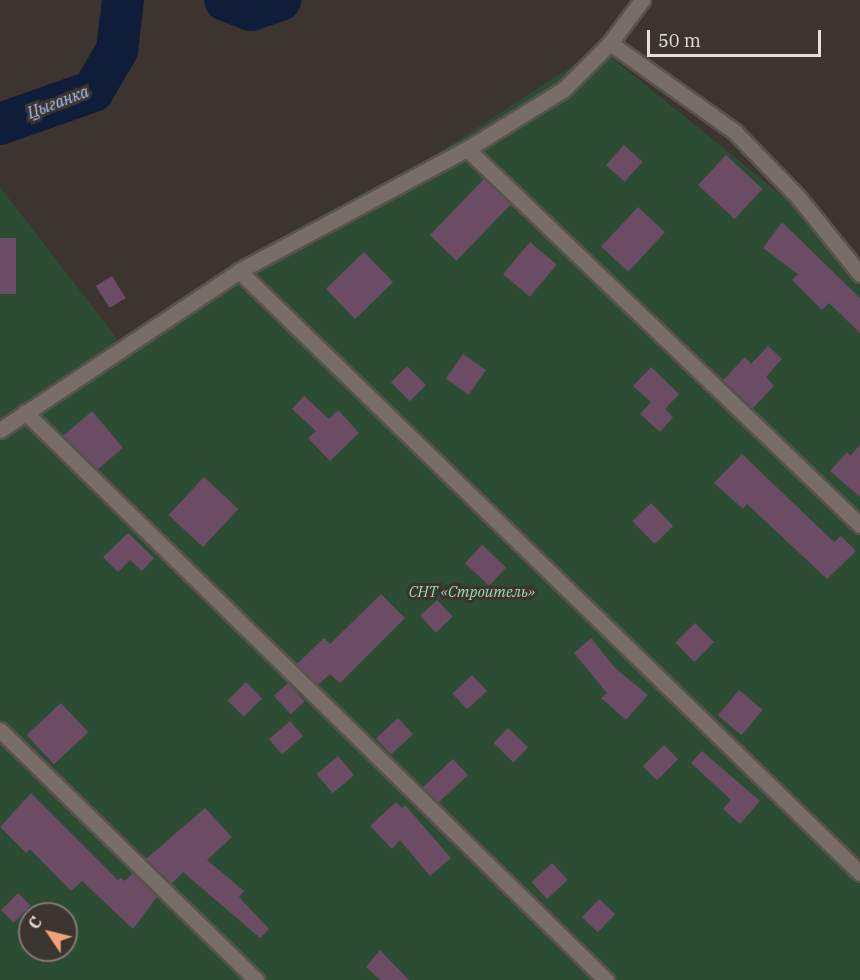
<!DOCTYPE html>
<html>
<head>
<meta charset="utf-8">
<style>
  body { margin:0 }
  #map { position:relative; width:860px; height:980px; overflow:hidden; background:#3c342e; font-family:"IBM Plex Serif",serif }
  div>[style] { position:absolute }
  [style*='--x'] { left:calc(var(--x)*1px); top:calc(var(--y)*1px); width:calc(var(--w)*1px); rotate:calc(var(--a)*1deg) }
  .green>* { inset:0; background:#2c4d33 }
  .river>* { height:42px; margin:-21px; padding:0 21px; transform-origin:21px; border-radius:21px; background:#0f1c3a }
  .building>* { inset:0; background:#6c4b65; transform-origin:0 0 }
  .roads { filter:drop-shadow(2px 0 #59524d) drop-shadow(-2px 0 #59524d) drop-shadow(0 2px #59524d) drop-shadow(0 -2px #59524d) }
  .minor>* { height:15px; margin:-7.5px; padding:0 7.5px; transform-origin:7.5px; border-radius:7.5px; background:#786e67 }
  span { translate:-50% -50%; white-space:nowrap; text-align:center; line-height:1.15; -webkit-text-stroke:6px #3c342e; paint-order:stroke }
  .park-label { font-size:15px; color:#a1dcac; font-style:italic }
  .water-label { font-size:16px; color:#a7c4ff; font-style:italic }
  .north { position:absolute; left:18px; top:902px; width:60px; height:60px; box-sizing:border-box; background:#3c342e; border:2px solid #807874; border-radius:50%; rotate:305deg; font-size:16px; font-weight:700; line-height:24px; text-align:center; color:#e5dfdc }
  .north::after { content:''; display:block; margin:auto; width:21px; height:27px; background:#f0a378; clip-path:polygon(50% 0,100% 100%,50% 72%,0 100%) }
  .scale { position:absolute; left:647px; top:30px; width:174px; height:27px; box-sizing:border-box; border:3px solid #e5dfdc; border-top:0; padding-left:8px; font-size:18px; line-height:21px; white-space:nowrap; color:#e5dfdc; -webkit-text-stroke:4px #3c342e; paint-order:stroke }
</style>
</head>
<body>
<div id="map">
  <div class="green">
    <div style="clip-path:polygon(evenodd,600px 48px,860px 259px,860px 980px,0 980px,0 187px,129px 354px,600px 48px,30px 914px,66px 914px,66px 950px,30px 950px,30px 914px)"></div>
  </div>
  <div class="river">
    <div style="--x:225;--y:0;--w:28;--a:21"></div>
    <div style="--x:251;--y:10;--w:31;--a:-19"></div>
    <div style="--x:0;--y:124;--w:99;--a:-19.5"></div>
    <div style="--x:93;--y:91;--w:48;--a:-59.7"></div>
    <div style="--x:117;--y:50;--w:50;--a:-83.2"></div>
  </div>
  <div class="building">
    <div style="left:624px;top:145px;width:25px;height:27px;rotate:42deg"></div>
    <div style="left:726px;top:155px;width:50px;height:41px;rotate:43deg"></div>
    <div style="left:484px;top:179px;width:37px;height:78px;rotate:44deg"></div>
    <div style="left:638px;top:207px;width:37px;height:54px;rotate:43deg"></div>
    <div style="clip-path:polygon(782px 222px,860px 298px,860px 333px,829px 303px,822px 310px,792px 280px,798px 274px,763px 248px)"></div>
    <div style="left:0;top:238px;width:16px;height:56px"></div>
    <div style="left:530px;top:242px;width:35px;height:42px;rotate:40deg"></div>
    <div style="left:364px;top:252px;width:42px;height:53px;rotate:46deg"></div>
    <div style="left:112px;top:276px;width:26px;height:19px;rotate:58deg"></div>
    <div style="clip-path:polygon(768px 346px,782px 359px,766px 377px,774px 386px,753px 408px,723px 380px,745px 357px,751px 364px)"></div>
    <div style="left:463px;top:354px;width:28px;height:30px;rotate:35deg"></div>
    <div style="left:407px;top:366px;width:27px;height:23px;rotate:45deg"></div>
    <div style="clip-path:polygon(651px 367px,679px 394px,665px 409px,673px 417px,660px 432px,640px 414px,651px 402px,633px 386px)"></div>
    <div style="clip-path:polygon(304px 396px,329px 419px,338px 410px,359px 433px,330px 461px,308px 438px,316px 431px,292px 409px)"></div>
    <div style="clip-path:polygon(92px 411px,123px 448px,98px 469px,63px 436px)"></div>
    <div style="clip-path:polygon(860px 445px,860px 497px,830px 471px,847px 452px,850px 456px)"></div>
    <div style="clip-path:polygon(742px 454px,834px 542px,841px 536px,856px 551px,827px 579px,747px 504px,743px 509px,714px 483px)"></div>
    <div style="left:204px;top:477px;width:47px;height:52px;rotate:43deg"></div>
    <div style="left:651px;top:503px;width:32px;height:26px;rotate:46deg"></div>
    <div style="clip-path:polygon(128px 533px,154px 558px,142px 571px,130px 560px,118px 572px,103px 557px)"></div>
    <div style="left:482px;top:545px;width:33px;height:25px;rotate:43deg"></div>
    <div style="clip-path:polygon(381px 594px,405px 618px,340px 683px,330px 674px,318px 685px,297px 664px,324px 638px,330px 644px)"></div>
    <div style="left:437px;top:600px;width:23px;height:23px;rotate:47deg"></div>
    <div style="left:695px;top:623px;width:27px;height:28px;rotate:45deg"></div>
    <div style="clip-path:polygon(591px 638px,615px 668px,648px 695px,626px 720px,601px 698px,607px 693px,574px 653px)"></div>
    <div style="left:472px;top:675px;width:22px;height:27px;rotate:47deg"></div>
    <div style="left:246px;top:682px;width:23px;height:26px;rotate:45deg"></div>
    <div style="left:288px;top:683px;width:25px;height:19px;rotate:48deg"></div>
    <div style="left:739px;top:690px;width:31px;height:33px;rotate:40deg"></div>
    <div style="left:61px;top:703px;width:40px;height:47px;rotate:47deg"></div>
    <div style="left:398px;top:718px;width:22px;height:30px;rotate:47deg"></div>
    <div style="left:290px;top:721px;width:20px;height:28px;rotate:49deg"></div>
    <div style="left:508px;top:728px;width:28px;height:21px;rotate:44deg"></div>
    <div style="left:664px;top:745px;width:20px;height:30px;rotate:45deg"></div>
    <div style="clip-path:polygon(702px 751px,760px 801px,740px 824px,723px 809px,731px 800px,691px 763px)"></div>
    <div style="left:338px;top:756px;width:25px;height:28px;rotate:50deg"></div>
    <div style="left:453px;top:759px;width:22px;height:42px;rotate:47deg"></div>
    <div style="clip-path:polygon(31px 793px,118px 880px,121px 878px,125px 881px,133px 873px,157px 897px,133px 929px,82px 881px,71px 891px,30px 849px,26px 853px,0 827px)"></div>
    <div style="clip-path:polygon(396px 802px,402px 808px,405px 805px,451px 858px,430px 876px,400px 840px,392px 849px,370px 826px)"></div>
    <div style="clip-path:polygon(205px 808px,232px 837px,207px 860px,244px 891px,239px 897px,269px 929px,260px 938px,183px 872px,171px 884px,146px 859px)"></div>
    <div style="left:552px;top:863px;width:23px;height:28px;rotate:47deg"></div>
    <div style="left:18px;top:893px;width:18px;height:24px;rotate:45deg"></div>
    <div style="left:599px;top:899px;width:22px;height:25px;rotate:43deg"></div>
    <div style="clip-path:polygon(380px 950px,409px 980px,380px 980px,366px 967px)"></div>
  </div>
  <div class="roads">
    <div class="minor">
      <div style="--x:610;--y:43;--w:152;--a:35.4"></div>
      <div style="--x:734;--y:131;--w:92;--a:45.9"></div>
      <div style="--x:798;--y:197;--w:99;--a:51.2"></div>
      <div style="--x:467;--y:149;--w:544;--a:43.73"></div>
      <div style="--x:239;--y:271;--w:865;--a:44.11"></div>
      <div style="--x:25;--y:412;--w:813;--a:44.35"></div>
      <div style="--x:0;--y:430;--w:287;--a:-33.6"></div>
      <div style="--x:239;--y:271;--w:259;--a:-28.2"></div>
      <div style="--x:467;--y:149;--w:114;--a:-31.7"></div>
      <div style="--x:564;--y:89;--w:65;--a:-45"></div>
      <div style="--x:610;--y:43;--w:54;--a:-53.3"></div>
      <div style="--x:0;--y:730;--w:358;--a:44.3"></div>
    </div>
  </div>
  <div class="park-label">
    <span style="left:472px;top:592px">СНТ «Строитель»</span>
  </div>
  <div class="water-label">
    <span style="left:58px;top:102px;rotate:-21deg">Цыганка</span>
  </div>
  <div class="north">С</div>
  <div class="scale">50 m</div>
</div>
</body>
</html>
